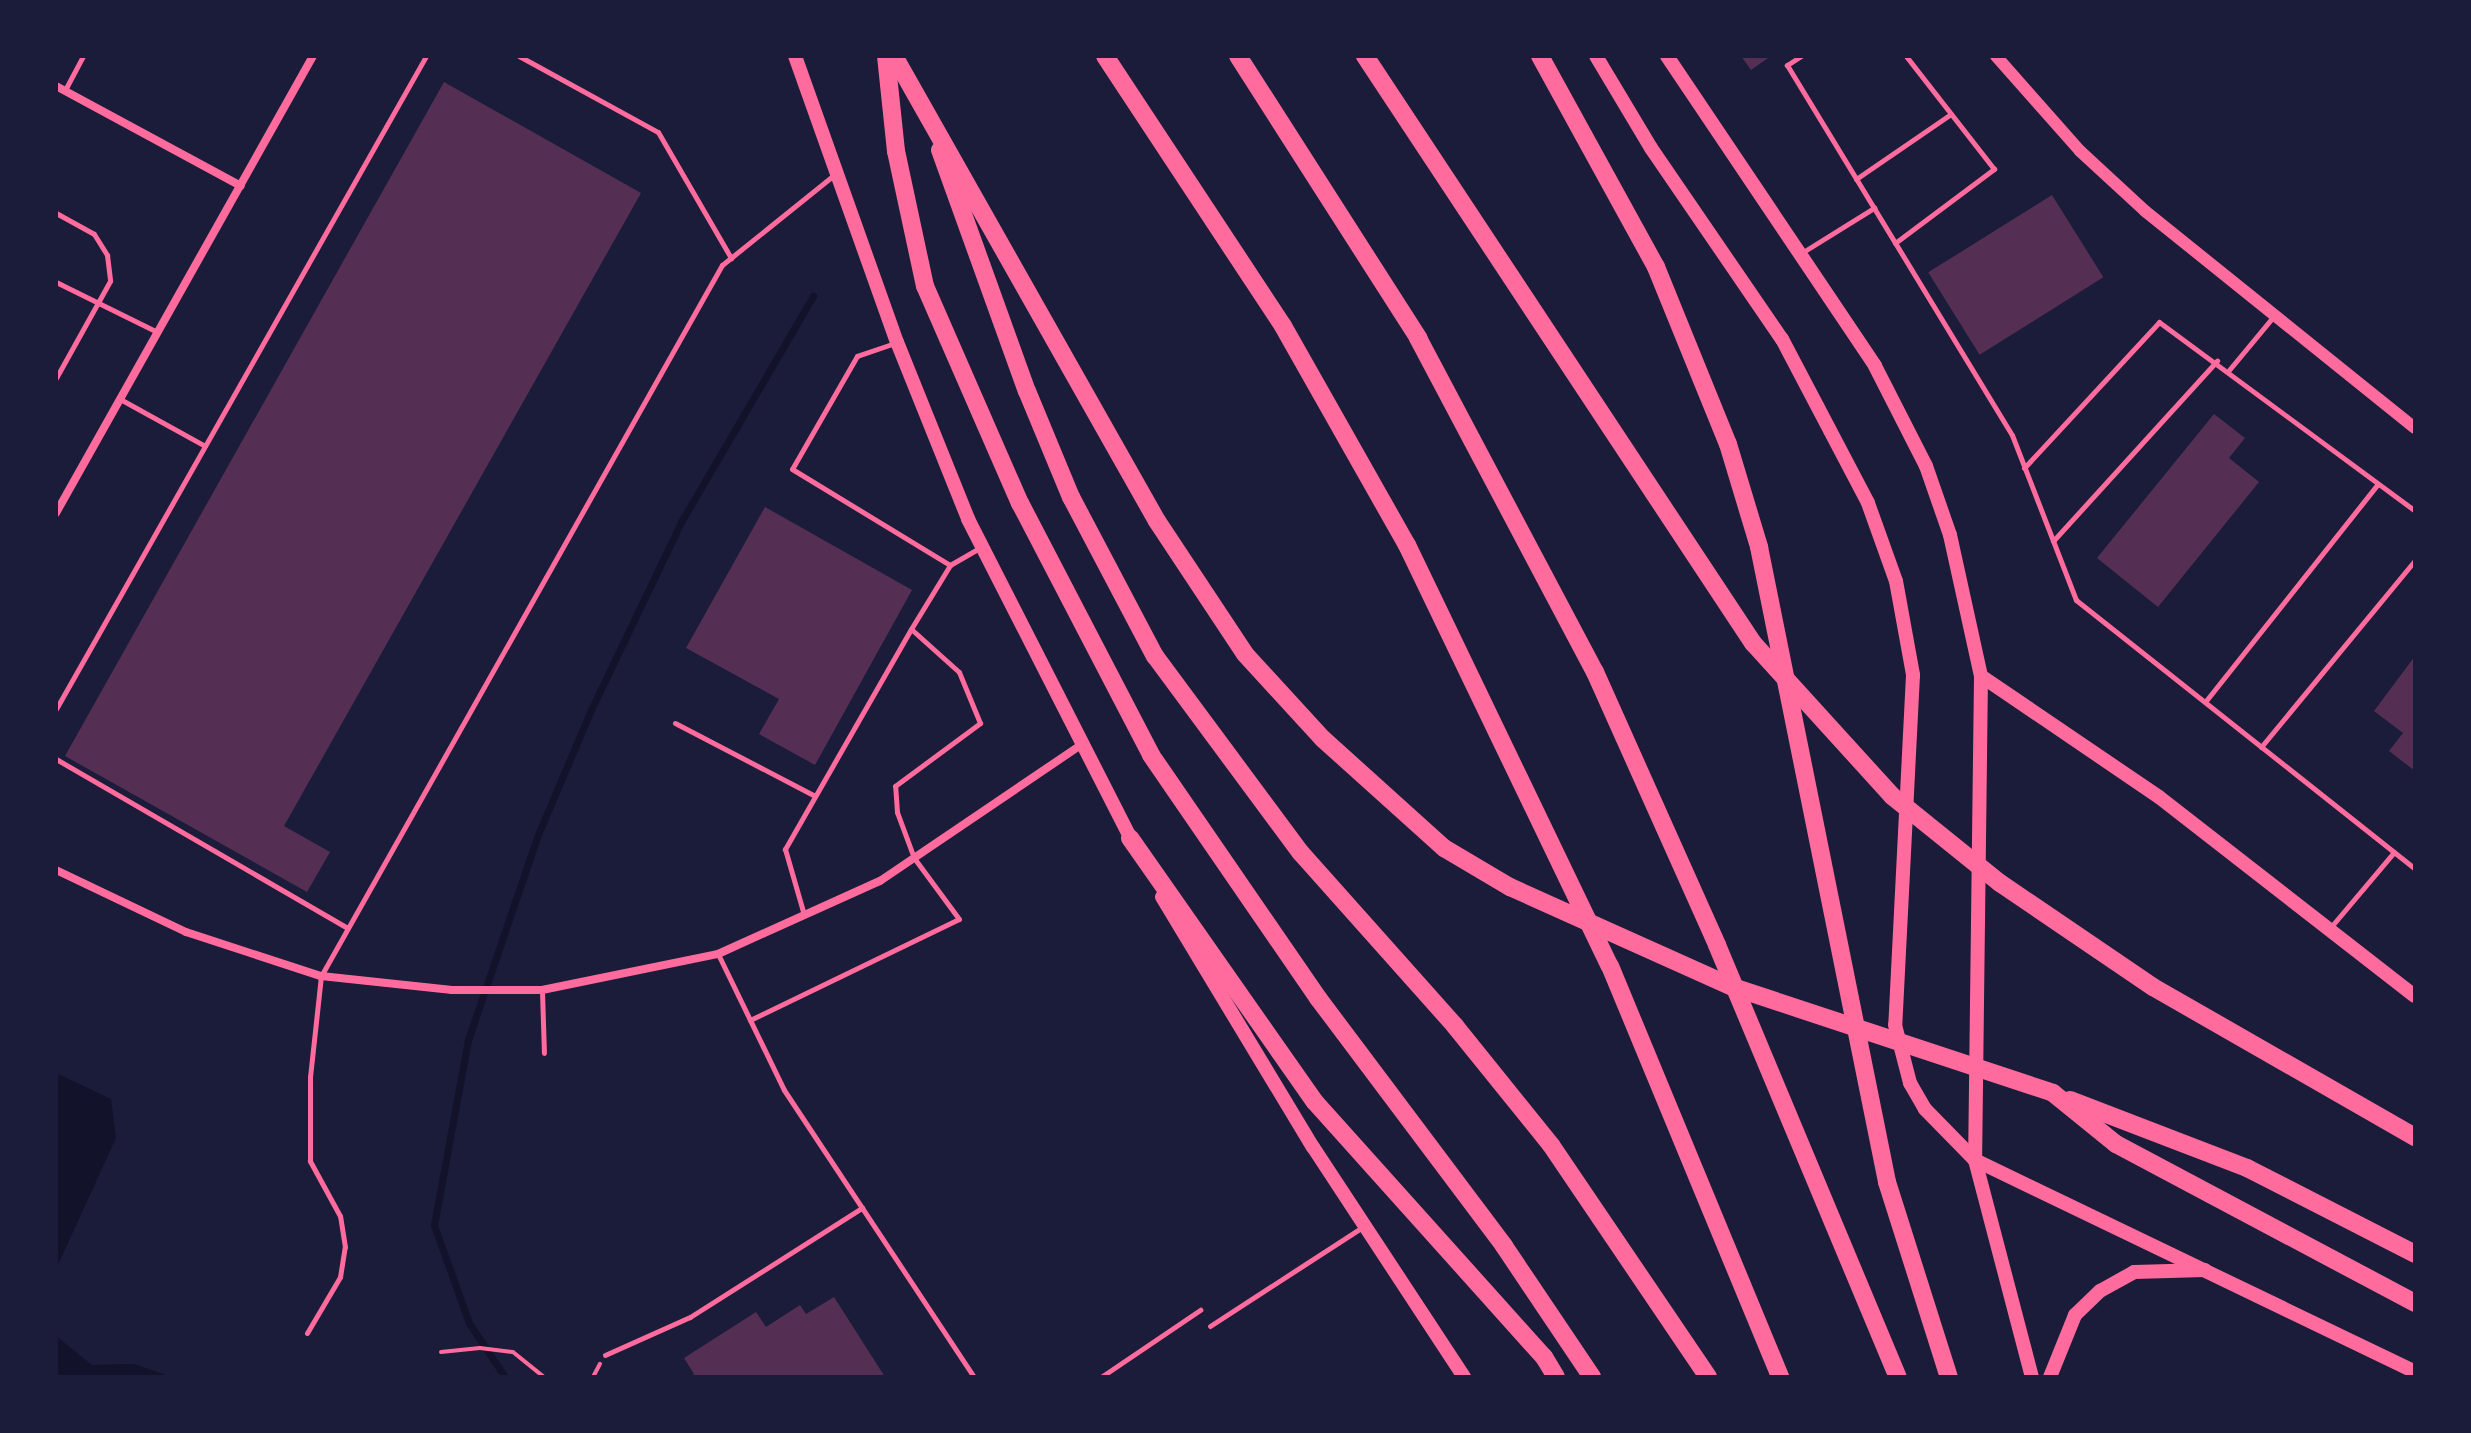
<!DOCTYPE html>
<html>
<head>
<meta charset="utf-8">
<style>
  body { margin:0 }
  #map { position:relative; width:2471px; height:1433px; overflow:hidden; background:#1b1b3a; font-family:Roboto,sans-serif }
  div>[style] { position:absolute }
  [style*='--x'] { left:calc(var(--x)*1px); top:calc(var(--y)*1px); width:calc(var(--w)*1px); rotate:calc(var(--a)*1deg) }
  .water>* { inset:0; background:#12122b }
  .stream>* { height:7px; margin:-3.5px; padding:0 3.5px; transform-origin:3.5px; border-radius:3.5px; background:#12122b }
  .building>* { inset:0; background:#542f53; transform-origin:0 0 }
  .path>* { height:4px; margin:-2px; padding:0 2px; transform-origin:2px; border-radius:2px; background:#ff6b9d }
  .service>* { height:5px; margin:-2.5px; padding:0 2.5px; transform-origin:2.5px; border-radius:2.5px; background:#ff6b9d }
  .minor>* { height:8px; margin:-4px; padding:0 4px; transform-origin:4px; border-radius:4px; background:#ff6b9d }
  .tertiary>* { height:12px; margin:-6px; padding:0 6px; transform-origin:6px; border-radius:6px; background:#ff6b9d }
  .secondary>* { height:14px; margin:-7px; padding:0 7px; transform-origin:7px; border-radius:7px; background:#ff6b9d }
  .motorway>* { height:18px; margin:-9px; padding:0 9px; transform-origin:9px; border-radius:9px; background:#ff6b9d }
  span { translate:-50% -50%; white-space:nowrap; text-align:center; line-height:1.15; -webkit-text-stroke:6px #1b1b3a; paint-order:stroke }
  .frame { position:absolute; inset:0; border:58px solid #1b1b3a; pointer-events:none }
</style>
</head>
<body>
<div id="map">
  <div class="water">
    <div style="clip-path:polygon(56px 1073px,111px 1099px,116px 1138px,56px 1269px)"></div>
    <div style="clip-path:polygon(56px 1336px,92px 1365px,134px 1364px,172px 1377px,56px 1377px)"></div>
  </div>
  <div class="stream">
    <div style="--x:505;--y:1377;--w:65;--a:-123.7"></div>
    <div style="--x:469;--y:1323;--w:104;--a:-109.7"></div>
    <div style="--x:434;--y:1225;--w:188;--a:-79.6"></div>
    <div style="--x:468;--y:1040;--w:214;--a:-71.2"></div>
    <div style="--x:537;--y:837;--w:136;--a:-67"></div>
    <div style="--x:590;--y:712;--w:211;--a:-64.4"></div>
    <div style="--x:681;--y:522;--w:262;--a:-59.7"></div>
  </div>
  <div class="building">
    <div style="clip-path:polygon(1741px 56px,1771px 56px,1751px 70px)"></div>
    <div style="clip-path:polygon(444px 82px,641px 193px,284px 826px,330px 852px,307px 892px,65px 756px)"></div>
    <div style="left:2052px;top:195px;width:97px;height:146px;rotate:58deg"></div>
    <div style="clip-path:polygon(2214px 414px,2245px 438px,2229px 458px,2259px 482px,2158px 607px,2097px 558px)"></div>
    <div style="clip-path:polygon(765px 507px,912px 590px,815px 765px,759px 734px,779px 699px,686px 648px)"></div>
    <div style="clip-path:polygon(2415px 656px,2415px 771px,2389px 751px,2403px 733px,2374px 711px)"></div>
    <div style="clip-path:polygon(834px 1297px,885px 1377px,689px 1377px,694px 1374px,684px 1358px,756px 1312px,766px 1327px,800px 1305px,806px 1314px)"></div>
  </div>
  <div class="path">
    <div style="--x:441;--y:1352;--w:39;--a:-6"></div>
    <div style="--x:480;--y:1348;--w:33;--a:7"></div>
    <div style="--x:513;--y:1352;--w:40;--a:39"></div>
    <div style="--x:593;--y:1377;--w:15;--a:-62"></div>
  </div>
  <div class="service">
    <div style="--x:519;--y:56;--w:158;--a:28.7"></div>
    <div style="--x:658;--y:132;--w:146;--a:59.9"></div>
    <div style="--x:1801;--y:56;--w:17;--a:147"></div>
    <div style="--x:1787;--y:65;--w:433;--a:58.7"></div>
    <div style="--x:2012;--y:435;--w:177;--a:68.8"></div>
    <div style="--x:2076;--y:600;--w:433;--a:38.4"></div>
    <div style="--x:65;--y:90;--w:38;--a:-62"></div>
    <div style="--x:1856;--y:179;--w:115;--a:-34.4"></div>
    <div style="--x:56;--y:213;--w:43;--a:28.9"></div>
    <div style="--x:94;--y:234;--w:25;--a:58"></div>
    <div style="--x:107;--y:255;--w:26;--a:83"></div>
    <div style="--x:110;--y:281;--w:111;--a:119.1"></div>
    <div style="--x:1895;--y:243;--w:124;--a:-36.8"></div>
    <div style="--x:1994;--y:169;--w:143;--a:-127.9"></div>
    <div style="--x:1803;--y:252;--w:84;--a:-31.8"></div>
    <div style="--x:56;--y:282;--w:113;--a:26.3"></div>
    <div style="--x:895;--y:343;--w:40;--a:161.1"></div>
    <div style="--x:857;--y:356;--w:130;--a:119.9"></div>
    <div style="--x:792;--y:469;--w:185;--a:31.3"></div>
    <div style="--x:950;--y:565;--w:34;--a:-30"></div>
    <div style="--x:2229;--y:370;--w:69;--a:-50.3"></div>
    <div style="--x:120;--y:399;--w:97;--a:28.9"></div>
    <div style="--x:2024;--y:468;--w:199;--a:-47.2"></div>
    <div style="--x:2159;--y:322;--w:318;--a:36.4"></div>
    <div style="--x:2053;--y:541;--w:244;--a:-47.7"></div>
    <div style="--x:911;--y:629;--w:75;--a:-58.6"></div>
    <div style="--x:2205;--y:702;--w:278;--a:-51.6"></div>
    <div style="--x:56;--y:709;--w:751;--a:-60.46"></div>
    <div style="--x:675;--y:723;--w:158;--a:27.5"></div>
    <div style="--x:2261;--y:747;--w:242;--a:-50.5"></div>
    <div style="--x:56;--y:759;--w:337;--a:30.1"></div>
    <div style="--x:2330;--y:928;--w:99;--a:-49.9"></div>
    <div style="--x:718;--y:954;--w:151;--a:64.1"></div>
    <div style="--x:784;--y:1090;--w:344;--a:56.5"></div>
    <div style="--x:542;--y:991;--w:62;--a:88.2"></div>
    <div style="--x:750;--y:1020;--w:232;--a:-25.8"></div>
    <div style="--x:959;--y:919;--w:76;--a:-126.4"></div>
    <div style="--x:914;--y:858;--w:49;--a:-110.3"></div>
    <div style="--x:897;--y:812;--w:26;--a:-94"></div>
    <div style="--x:895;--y:786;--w:106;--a:-36.5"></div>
    <div style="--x:980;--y:723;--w:55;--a:-112.4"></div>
    <div style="--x:959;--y:672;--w:64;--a:-138.1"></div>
    <div style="--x:911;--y:629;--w:254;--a:119.8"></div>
    <div style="--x:785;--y:849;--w:69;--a:73.9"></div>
    <div style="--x:1210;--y:1326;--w:184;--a:-33"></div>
    <div style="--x:307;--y:1333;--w:65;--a:-59.5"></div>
    <div style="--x:340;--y:1277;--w:30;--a:-81"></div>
    <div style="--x:345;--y:1247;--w:31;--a:-99"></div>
    <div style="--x:340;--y:1216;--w:63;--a:-118.6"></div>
    <div style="--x:310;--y:1161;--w:84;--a:-90"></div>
    <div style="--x:310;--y:1077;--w:102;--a:-83.8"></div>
    <div style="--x:321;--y:976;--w:816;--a:-60.58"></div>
    <div style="--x:722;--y:265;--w:144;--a:-38.8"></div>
    <div style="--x:605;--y:1355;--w:93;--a:-24.1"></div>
    <div style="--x:690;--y:1317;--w:204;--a:-32.4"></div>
    <div style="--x:1101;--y:1377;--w:120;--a:-34.1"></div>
  </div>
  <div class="minor">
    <div style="--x:56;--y:86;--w:210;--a:28.4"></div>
    <div style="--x:56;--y:513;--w:524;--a:-60.65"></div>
    <div style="--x:56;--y:870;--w:144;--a:25.5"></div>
    <div style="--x:186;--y:932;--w:142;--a:18.1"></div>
    <div style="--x:321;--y:976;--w:132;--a:6.1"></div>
    <div style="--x:452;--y:990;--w:90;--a:0"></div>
    <div style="--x:542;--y:990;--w:180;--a:-11.6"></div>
    <div style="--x:718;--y:954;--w:178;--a:-24.3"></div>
    <div style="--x:880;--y:881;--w:243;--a:-34.1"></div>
  </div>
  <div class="tertiary">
    <div style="--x:1996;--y:56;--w:127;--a:48.5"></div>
    <div style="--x:2080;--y:151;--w:88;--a:42.7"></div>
    <div style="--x:2145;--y:211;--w:346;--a:38.8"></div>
  </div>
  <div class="secondary">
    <div style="--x:795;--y:56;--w:304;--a:70.4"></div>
    <div style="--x:897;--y:342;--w:191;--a:68.1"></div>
    <div style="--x:968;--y:519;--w:368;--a:63"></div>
    <div style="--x:1596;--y:56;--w:107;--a:59.1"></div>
    <div style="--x:1651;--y:148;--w:232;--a:55.6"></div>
    <div style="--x:1782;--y:339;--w:185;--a:62.3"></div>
    <div style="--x:1868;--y:503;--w:83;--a:70.3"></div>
    <div style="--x:1896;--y:581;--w:96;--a:79.7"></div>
    <div style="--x:1913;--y:675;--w:350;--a:92.9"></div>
    <div style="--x:1895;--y:1025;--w:60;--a:75.5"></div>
    <div style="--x:1910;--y:1083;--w:30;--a:60"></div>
    <div style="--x:1925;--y:1109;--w:71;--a:45.6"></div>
    <div style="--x:1975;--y:1160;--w:488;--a:25.7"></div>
    <div style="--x:1667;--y:56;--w:373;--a:56.1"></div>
    <div style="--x:1875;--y:366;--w:112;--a:63"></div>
    <div style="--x:1926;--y:466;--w:73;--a:70.8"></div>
    <div style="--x:1950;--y:535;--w:144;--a:77.6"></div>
    <div style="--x:1981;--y:676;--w:484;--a:90.7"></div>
    <div style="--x:1975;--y:1160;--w:224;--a:75.3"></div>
    <div style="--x:1981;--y:676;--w:215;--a:34.2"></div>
    <div style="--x:2159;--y:797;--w:324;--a:37.9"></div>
    <div style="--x:1162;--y:897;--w:292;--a:58.9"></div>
    <div style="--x:1313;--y:1147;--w:275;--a:56.7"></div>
    <div style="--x:2050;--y:1377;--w:67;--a:-68"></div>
    <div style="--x:2075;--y:1315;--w:35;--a:-44"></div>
    <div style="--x:2100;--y:1291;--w:39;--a:-29"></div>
    <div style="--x:2134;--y:1272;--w:71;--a:-1.6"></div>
  </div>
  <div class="motorway">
    <div style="--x:886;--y:56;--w:96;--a:84"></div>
    <div style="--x:896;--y:151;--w:138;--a:77.9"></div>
    <div style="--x:925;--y:286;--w:237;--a:66.4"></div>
    <div style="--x:1020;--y:503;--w:284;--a:62.5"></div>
    <div style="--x:1151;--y:755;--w:295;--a:55.5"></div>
    <div style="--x:1318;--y:998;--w:310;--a:53.1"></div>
    <div style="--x:1504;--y:1246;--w:158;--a:56.1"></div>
    <div style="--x:894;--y:56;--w:534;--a:60.51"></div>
    <div style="--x:1157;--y:521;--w:159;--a:56.5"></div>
    <div style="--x:1245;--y:654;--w:115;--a:47.5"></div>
    <div style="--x:1323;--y:739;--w:163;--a:42"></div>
    <div style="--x:1444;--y:848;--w:77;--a:30.6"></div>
    <div style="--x:1510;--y:887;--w:244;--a:24.2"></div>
    <div style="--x:1733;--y:987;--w:337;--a:18.3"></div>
    <div style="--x:2053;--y:1093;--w:81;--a:39"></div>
    <div style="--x:2116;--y:1144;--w:339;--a:28"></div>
    <div style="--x:1105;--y:56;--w:323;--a:56.6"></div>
    <div style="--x:1283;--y:326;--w:252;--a:60.5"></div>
    <div style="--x:1407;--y:545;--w:467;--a:64.3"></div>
    <div style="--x:1610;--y:966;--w:445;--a:67.5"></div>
    <div style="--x:1238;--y:56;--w:335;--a:57.4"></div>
    <div style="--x:1418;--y:338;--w:378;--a:62.1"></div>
    <div style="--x:1595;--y:672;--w:299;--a:65.9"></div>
    <div style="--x:1717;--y:945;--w:468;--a:67.3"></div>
    <div style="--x:1365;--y:56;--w:704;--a:56.54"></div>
    <div style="--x:1753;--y:643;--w:207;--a:47.7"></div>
    <div style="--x:1892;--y:796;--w:139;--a:38.9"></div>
    <div style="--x:2000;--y:883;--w:185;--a:34.2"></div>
    <div style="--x:2153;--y:987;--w:302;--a:29.8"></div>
    <div style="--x:1540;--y:56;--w:241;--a:61.2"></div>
    <div style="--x:1656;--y:267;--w:191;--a:67.9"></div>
    <div style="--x:1728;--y:444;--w:108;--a:73.2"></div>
    <div style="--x:1759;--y:547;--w:648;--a:78.6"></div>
    <div style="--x:1887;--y:1182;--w:205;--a:72.4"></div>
    <div style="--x:940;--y:150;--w:256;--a:70.2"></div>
    <div style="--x:1027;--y:391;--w:115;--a:67.5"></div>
    <div style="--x:1071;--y:497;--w:180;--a:62.2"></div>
    <div style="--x:1155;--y:656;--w:245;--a:53.5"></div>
    <div style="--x:1301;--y:853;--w:232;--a:48.3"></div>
    <div style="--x:1455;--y:1026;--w:153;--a:51.1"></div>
    <div style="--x:1551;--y:1145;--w:280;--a:55.9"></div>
    <div style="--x:1130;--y:838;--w:322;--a:55"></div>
    <div style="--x:1315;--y:1102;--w:343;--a:48.1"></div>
    <div style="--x:1544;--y:1357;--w:23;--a:59"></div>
    <div style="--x:2070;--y:1100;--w:190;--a:21"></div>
    <div style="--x:2247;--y:1168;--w:189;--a:27.1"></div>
  </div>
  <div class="frame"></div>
</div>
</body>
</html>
